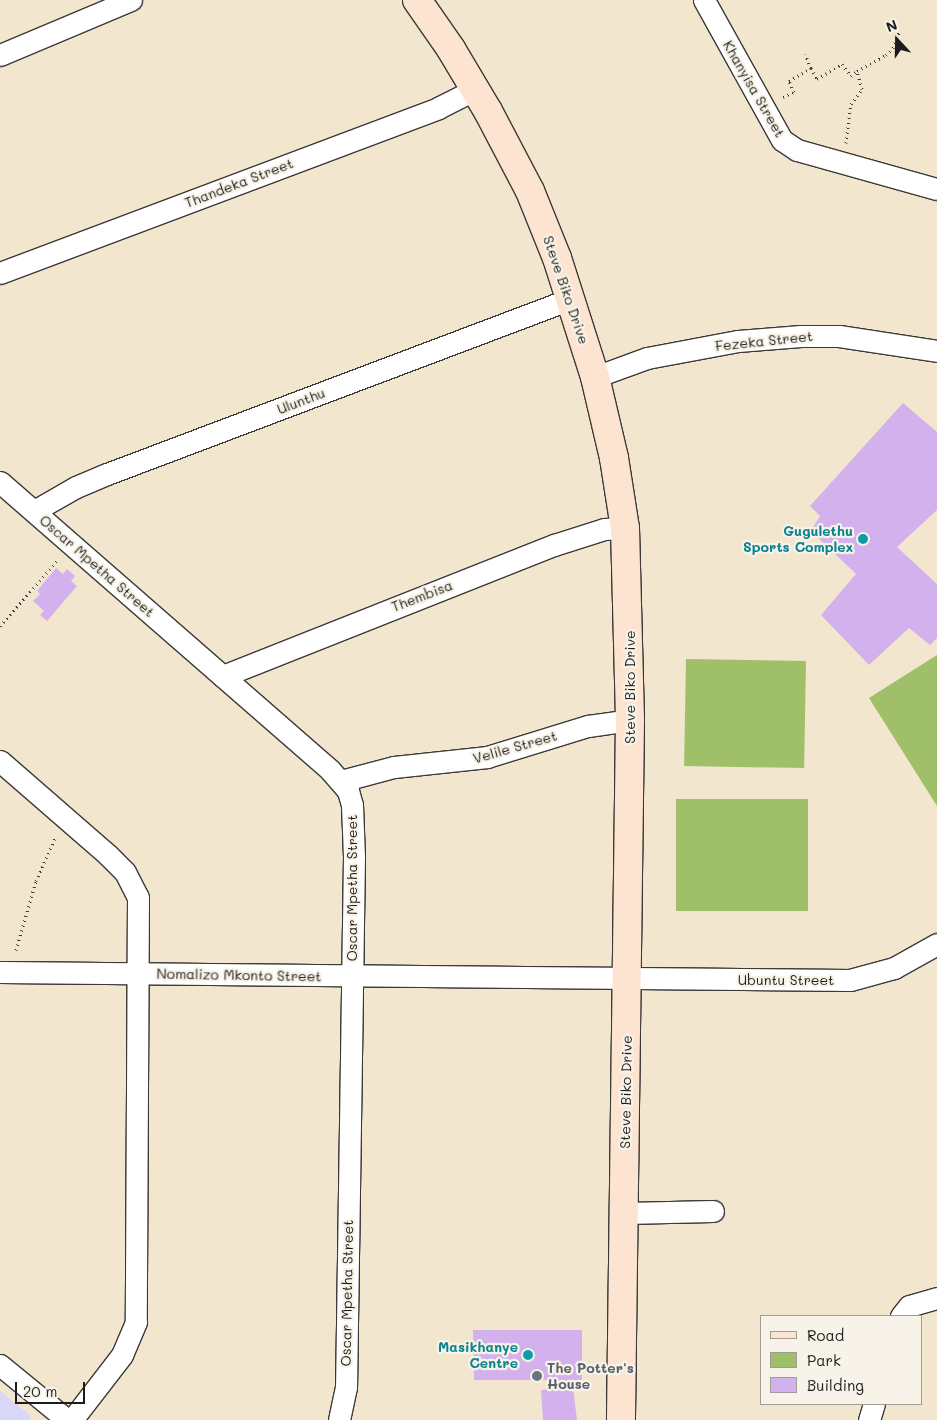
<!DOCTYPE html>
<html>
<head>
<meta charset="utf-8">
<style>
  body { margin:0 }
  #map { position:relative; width:937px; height:1420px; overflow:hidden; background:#f3e6cf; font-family:Mali,sans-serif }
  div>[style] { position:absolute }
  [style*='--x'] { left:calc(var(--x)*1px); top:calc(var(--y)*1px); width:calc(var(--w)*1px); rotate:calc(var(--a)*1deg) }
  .built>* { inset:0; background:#d8d7f8 }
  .green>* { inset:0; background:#9fc069; transform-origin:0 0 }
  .building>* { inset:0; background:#d2b1ec }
  .path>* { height:3px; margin-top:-1.5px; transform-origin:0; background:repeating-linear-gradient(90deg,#3c3a37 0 1px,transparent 0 5px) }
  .roads { filter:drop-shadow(1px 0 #3c3a37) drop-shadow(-1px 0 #3c3a37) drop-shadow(0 1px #3c3a37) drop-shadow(0 -1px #3c3a37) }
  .minor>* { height:21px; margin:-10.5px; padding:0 10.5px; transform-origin:10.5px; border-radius:10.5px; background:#fff }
  .secondary>* { height:28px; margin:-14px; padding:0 14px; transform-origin:14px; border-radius:14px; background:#fde4d1 }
  .dots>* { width:14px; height:14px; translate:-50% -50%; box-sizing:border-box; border:2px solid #f7f3e8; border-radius:50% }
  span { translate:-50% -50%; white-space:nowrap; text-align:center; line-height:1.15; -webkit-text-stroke:4.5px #f7f3e8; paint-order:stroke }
  .street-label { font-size:14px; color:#1c1c1c }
  .culture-label { font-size:14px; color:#0d838f; font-weight:700 }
  .right { translate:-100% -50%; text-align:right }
  .worship-label { font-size:14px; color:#5b616d; font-weight:700 }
  .left { translate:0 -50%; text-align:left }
  .legend { position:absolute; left:760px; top:1315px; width:162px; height:90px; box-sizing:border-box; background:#f7f3e8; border:1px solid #9f9d96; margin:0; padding:6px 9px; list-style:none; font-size:15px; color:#1c1c1c }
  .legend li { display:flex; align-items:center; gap:10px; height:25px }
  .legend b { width:25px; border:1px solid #9f9d96 }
  .north { position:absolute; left:872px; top:15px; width:50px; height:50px; -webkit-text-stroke:4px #f7f3e8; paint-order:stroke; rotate:339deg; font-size:14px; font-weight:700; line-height:20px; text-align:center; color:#1c1c1c }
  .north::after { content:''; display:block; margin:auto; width:18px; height:22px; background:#1c1c1c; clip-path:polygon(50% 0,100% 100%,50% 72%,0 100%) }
  .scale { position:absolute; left:15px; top:1382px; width:70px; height:22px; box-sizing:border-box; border:2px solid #1c1c1c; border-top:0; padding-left:6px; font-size:15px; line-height:18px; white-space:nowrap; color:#1c1c1c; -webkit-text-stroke:4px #f7f3e8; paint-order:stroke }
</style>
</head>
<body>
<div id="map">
  <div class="built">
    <div style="clip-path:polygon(0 1391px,31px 1416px,30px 1420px,0 1420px)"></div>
  </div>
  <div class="green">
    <div style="clip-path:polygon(937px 655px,937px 806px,869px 698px)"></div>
    <div style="left:686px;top:659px;width:120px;height:107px;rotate:1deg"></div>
    <div style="left:676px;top:799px;width:132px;height:112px"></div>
  </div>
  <div class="building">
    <div style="clip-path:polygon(903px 403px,937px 432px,937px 510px,897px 547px,937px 584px,937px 638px,930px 645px,909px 628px,869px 665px,821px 615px,856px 574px,811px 531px,820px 516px,810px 506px)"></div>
    <div style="clip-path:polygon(56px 568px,63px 574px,67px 569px,75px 576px,71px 581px,77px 586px,47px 621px,40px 615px,44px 611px,33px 601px,40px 594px,37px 591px)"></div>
    <div style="clip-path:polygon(473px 1330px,582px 1330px,582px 1380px,572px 1380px,577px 1420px,543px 1420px,541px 1390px,552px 1389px,552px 1380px,474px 1380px)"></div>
  </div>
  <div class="path">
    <div style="--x:811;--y:68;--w:13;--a:61"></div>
    <div style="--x:817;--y:79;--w:29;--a:-31"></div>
    <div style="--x:842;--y:64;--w:15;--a:53"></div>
    <div style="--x:851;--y:76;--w:8;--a:-40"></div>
    <div style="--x:783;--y:97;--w:12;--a:-24"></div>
    <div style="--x:794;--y:92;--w:12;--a:-114"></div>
    <div style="--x:789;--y:81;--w:26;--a:-31"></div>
    <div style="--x:811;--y:68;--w:15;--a:-113"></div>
    <div style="--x:846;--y:143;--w:39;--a:-83"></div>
    <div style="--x:851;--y:104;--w:19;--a:-54"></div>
    <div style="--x:862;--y:89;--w:19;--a:-106"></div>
    <div style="--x:857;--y:71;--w:33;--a:-29"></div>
    <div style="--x:886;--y:55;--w:10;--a:-45"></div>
    <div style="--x:893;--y:48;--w:17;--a:-69"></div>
    <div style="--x:0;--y:626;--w:86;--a:-48.8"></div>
    <div style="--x:16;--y:950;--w:72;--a:-73.8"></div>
    <div style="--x:36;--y:881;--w:47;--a:-66.2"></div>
  </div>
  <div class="roads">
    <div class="minor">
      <div style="--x:704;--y:0;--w:160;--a:60.9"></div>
      <div style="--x:782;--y:140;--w:18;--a:34"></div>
      <div style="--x:797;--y:150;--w:145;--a:15.6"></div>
      <div style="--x:0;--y:55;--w:142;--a:-22.8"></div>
      <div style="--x:0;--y:273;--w:468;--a:-20.6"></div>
      <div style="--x:438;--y:108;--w:42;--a:-26.6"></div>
      <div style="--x:595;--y:377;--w:55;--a:-20.1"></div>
      <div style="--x:647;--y:358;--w:93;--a:-10.6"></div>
      <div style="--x:738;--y:341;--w:63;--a:-4.5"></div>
      <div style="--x:801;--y:336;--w:38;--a:0"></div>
      <div style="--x:839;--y:336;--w:99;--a:8.7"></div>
      <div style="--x:0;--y:482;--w:438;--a:41.1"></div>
      <div style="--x:330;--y:770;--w:28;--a:49"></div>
      <div style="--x:348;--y:791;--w:15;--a:74"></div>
      <div style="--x:352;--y:805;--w:52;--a:87.8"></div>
      <div style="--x:354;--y:857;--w:530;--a:90.86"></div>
      <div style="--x:346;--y:1387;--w:34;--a:102"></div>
      <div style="--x:34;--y:511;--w:48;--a:-29.7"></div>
      <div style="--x:76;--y:487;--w:34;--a:-23"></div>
      <div style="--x:107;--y:474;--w:496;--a:-20.7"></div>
      <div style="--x:223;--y:676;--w:356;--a:-21.6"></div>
      <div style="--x:554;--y:545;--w:52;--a:-17.7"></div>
      <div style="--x:604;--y:529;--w:21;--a:-3"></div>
      <div style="--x:0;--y:761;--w:143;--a:41"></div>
      <div style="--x:108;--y:855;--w:24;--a:45"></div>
      <div style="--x:125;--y:872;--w:28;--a:63"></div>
      <div style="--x:138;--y:897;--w:425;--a:90.3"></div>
      <div style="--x:136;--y:1322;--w:36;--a:113"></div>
      <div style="--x:122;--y:1355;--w:82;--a:127.6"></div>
      <div style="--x:341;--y:781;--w:55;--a:-14.8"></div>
      <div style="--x:394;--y:767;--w:94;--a:-6.1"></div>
      <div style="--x:487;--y:757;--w:106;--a:-17.1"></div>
      <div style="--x:588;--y:726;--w:42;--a:-8.1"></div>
      <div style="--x:0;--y:972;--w:850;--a:0.54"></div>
      <div style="--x:850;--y:980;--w:46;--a:-15.3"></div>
      <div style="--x:894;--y:968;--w:49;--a:-29.2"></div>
      <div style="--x:625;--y:1213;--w:88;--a:-1.3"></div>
      <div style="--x:901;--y:1316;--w:13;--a:-51"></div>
      <div style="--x:909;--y:1306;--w:29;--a:-16"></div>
      <div style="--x:0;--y:1365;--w:87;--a:39.4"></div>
      <div style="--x:869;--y:1420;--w:17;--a:-73"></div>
    </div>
    <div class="secondary">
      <div style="--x:417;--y:0;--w:60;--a:55.2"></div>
      <div style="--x:451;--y:49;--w:72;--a:59.2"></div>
      <div style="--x:488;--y:111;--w:90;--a:62.3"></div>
      <div style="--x:530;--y:191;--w:72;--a:68.1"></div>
      <div style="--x:557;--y:258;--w:125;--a:72.3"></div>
      <div style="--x:595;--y:377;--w:83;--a:76.8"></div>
      <div style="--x:614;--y:458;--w:71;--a:81.1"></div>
      <div style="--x:625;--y:528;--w:192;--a:88.5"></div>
      <div style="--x:630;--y:720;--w:700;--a:90.74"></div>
    </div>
  </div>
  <div class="dots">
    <div style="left:863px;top:539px;background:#0f9aa8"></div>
    <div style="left:528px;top:1355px;background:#0f9aa8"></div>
    <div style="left:537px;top:1376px;background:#6b7280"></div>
  </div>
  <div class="street-label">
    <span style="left:754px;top:89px;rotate:60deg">Khanyisa Street</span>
    <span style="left:239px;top:183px;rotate:-21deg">Thandeka Street</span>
    <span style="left:566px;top:290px;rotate:71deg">Steve Biko Drive</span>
    <span style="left:764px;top:341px;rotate:-6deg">Fezeka Street</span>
    <span style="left:301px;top:401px;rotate:-21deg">Ulunthu</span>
    <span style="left:97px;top:566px;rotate:41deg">Oscar Mpetha Street</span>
    <span style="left:422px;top:596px;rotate:-21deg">Thembisa</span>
    <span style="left:630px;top:687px;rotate:-90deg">Steve Biko Drive</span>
    <span style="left:515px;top:747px;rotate:-16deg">Velile Street</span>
    <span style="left:352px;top:888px;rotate:-90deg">Oscar Mpetha Street</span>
    <span style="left:239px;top:975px;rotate:1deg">Nomalizo Mkonto Street</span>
    <span style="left:786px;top:980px">Ubuntu Street</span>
    <span style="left:626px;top:1092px;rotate:-89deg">Steve Biko Drive</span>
    <span style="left:347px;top:1293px;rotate:-89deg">Oscar Mpetha Street</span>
  </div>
  <div class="culture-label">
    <span class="right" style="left:853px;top:539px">Gugulethu<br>Sports Complex</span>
    <span class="right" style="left:518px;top:1355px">Masikhanye<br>Centre</span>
  </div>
  <div class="worship-label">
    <span class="left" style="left:547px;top:1376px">The Potter's<br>House</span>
  </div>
  <ul class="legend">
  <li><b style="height:6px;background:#fde4d1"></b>Road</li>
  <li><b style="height:14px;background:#9fc069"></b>Park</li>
  <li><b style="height:14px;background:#d2b1ec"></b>Building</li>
  </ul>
  <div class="north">N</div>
  <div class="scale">20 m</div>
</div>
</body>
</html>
